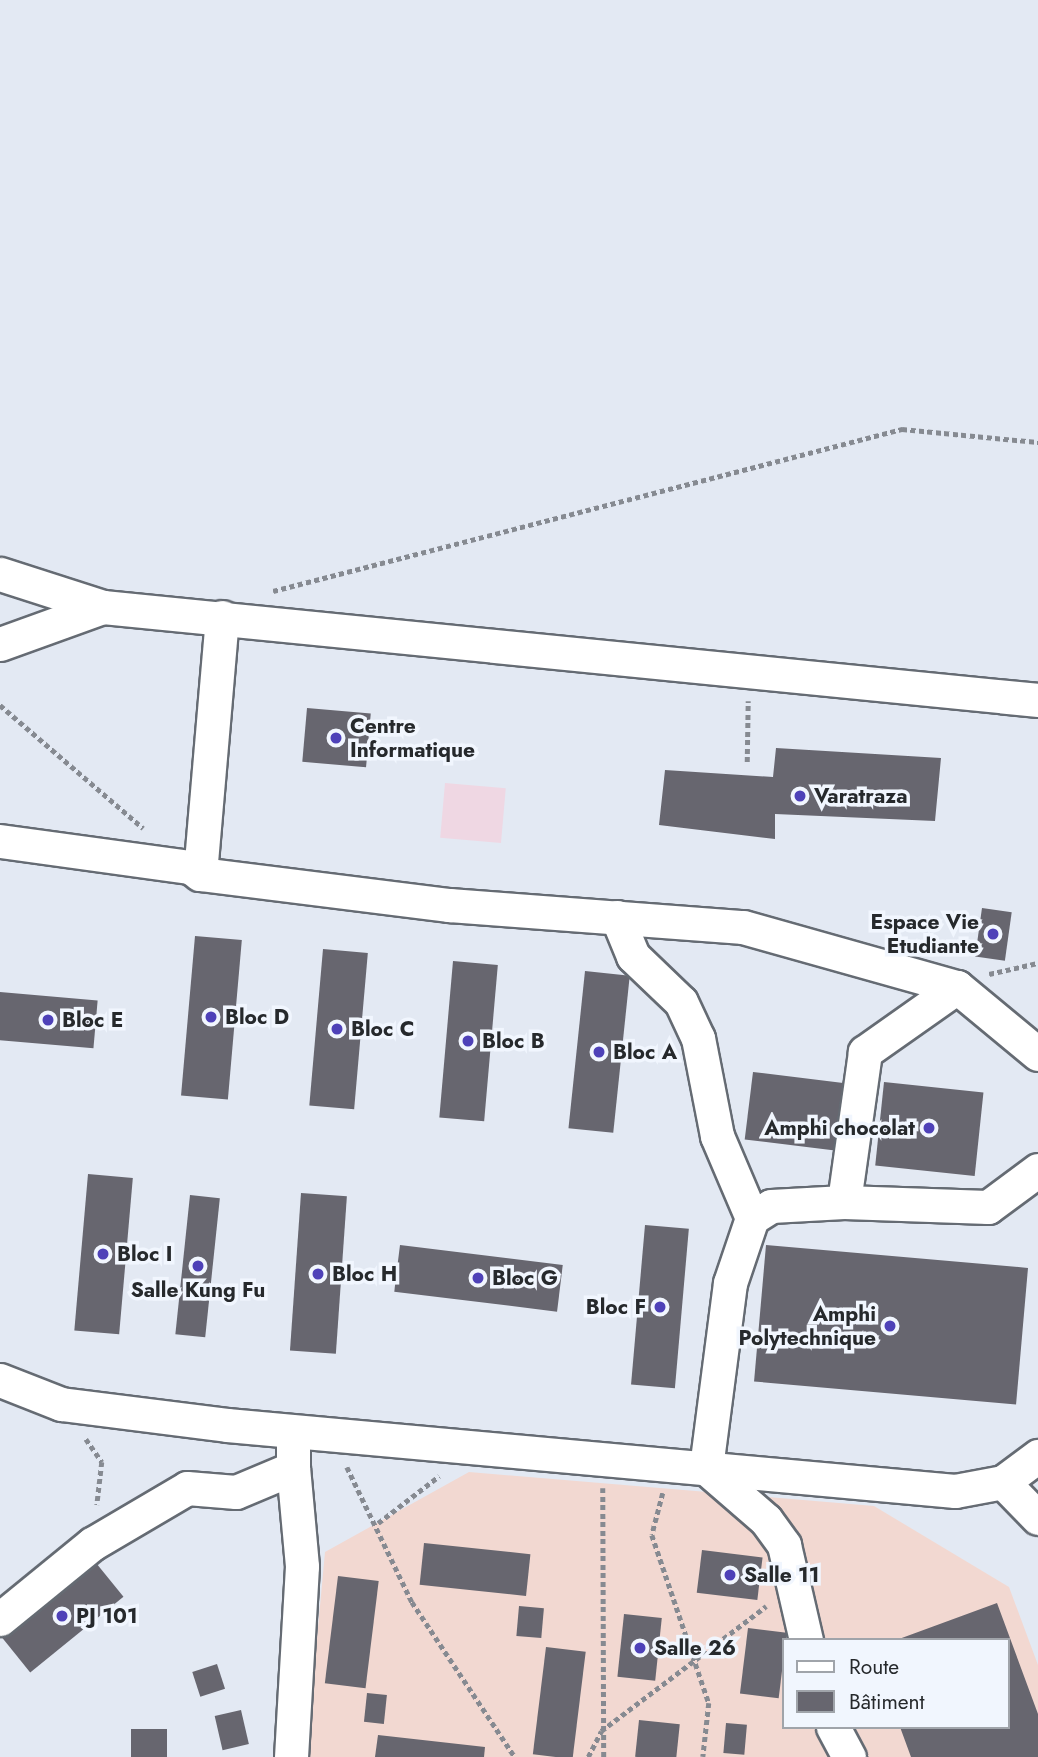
<!DOCTYPE html>
<html>
<head>
<meta charset="utf-8">
<style>
  body { margin:0 }
  #map { position:relative; width:1038px; height:1757px; overflow:hidden; background:#e3e9f3; font-family:Jost,sans-serif }
  div>[style] { position:absolute }
  [style*='--x'] { left:calc(var(--x)*1px); top:calc(var(--y)*1px); width:calc(var(--w)*1px); rotate:calc(var(--a)*1deg) }
  .education>* { inset:0; background:#f2d8d1 }
  .medical>* { inset:0; background:#efd7e3; transform-origin:0 0 }
  .building>* { inset:0; background:#67666f; transform-origin:0 0 }
  .path>* { height:4.5px; margin-top:-2.25px; transform-origin:0; background:repeating-linear-gradient(90deg,#868a91 0 5px,transparent 0 8.5px) }
  .roads { filter:drop-shadow(2px 0 #656b73) drop-shadow(-2px 0 #656b73) drop-shadow(0 2px #656b73) drop-shadow(0 -2px #656b73) }
  .minor>* { height:33px; margin:-16.5px; padding:0 16.5px; transform-origin:16.5px; border-radius:16.5px; background:#fff }
  .dots>* { width:19px; height:19px; translate:-50% -50%; box-sizing:border-box; border:4px solid #f1f6fe; border-radius:50% }
  span { translate:-50% -50%; white-space:nowrap; text-align:center; line-height:1.15; -webkit-text-stroke:7px #f1f6fe; paint-order:stroke }
  .poi-label { font-size:21px; color:#26292c; font-weight:700 }
  .left { translate:0 -50%; text-align:left }
  .right { translate:-100% -50%; text-align:right }
  .legend { position:absolute; left:782px; top:1638px; width:228px; height:91px; box-sizing:border-box; background:#f1f6fe; border:2px solid #a0a4aa; margin:0; padding:9px 12px; list-style:none; font-size:21px; color:#26292c }
  .legend li { display:flex; align-items:center; gap:14px; height:35px }
  .legend b { width:35px; border:2px solid #a0a4aa }
</style>
</head>
<body>
<div id="map">
  <div class="education">
    <div style="clip-path:polygon(evenodd,469px 1472px,874px 1506px,1009px 1587px,1038px 1665px,1038px 1757px,306px 1757px,325px 1552px,469px 1472px,784px 1640px,1008px 1640px,1008px 1727px,784px 1727px,784px 1640px)"></div>
  </div>
  <div class="medical">
    <div style="left:445px;top:783px;width:61px;height:55px;rotate:5deg"></div>
  </div>
  <div class="building">
    <div style="left:307px;top:708px;width:64px;height:54px;rotate:5deg"></div>
    <div style="clip-path:polygon(776px 748px,941px 758px,935px 821px,775px 814px,775px 839px,659px 825px,665px 770px,773px 777px)"></div>
    <div style="left:982px;top:908px;width:30px;height:49px;rotate:8deg"></div>
    <div style="left:195px;top:936px;width:47px;height:160px;rotate:5deg"></div>
    <div style="left:323px;top:949px;width:45px;height:157px;rotate:5deg"></div>
    <div style="left:453px;top:961px;width:45px;height:157px;rotate:5deg"></div>
    <div style="left:585px;top:971px;width:45px;height:158px;rotate:6deg"></div>
    <div style="left:0;top:992px;width:98px;height:48px;rotate:5deg"></div>
    <div style="left:753px;top:1072px;width:97px;height:68px;rotate:7deg"></div>
    <div style="left:884px;top:1082px;width:100px;height:84px;rotate:6deg"></div>
    <div style="left:88px;top:1174px;width:45px;height:157px;rotate:5deg"></div>
    <div style="left:301px;top:1193px;width:46px;height:158px;rotate:4deg"></div>
    <div style="left:190px;top:1195px;width:30px;height:140px;rotate:6deg"></div>
    <div style="left:645px;top:1225px;width:44px;height:160px;rotate:5deg"></div>
    <div style="left:400px;top:1245px;width:164px;height:47px;rotate:7deg"></div>
    <div style="left:766px;top:1245px;width:263px;height:137px;rotate:5deg"></div>
    <div style="left:424px;top:1543px;width:107px;height:42px;rotate:6deg"></div>
    <div style="left:702px;top:1550px;width:61px;height:43px;rotate:7deg"></div>
    <div style="left:92px;top:1558px;width:50px;height:120px;rotate:51deg"></div>
    <div style="left:338px;top:1576px;width:41px;height:108px;rotate:7deg"></div>
    <div style="clip-path:polygon(997px 1603px,1038px 1714px,1038px 1757px,911px 1757px,900px 1727px,1008px 1727px,1008px 1640px,899px 1639px)"></div>
    <div style="left:519px;top:1606px;width:25px;height:30px;rotate:5deg"></div>
    <div style="left:624px;top:1614px;width:38px;height:63px;rotate:6deg"></div>
    <div style="left:748px;top:1628px;width:39px;height:66px;rotate:7deg"></div>
    <div style="left:546px;top:1647px;width:40px;height:108px;rotate:7deg"></div>
    <div style="left:217px;top:1664px;width:26px;height:26px;rotate:72deg"></div>
    <div style="left:367px;top:1693px;width:20px;height:29px;rotate:6deg"></div>
    <div style="left:241px;top:1710px;width:35px;height:27px;rotate:77deg"></div>
    <div style="left:639px;top:1720px;width:41px;height:37px;rotate:6deg"></div>
    <div style="left:726px;top:1723px;width:21px;height:30px;rotate:5deg"></div>
    <div style="left:131px;top:1729px;width:36px;height:28px"></div>
    <div style="clip-path:polygon(378px 1735px,485px 1747px,484px 1757px,375px 1757px)"></div>
  </div>
  <div class="path">
    <div style="--x:273;--y:591;--w:650;--a:-14.44"></div>
    <div style="--x:902;--y:429;--w:137;--a:5.5"></div>
    <div style="--x:0;--y:705;--w:189;--a:40.7"></div>
    <div style="--x:747;--y:762;--w:61;--a:-89.1"></div>
    <div style="--x:989;--y:974;--w:50;--a:-12.7"></div>
    <div style="--x:86;--y:1439;--w:28;--a:55"></div>
    <div style="--x:102;--y:1462;--w:43;--a:96.6"></div>
    <div style="--x:347;--y:1467;--w:150;--a:64.3"></div>
    <div style="--x:412;--y:1602;--w:186;--a:56.4"></div>
    <div style="--x:603;--y:1488;--w:269;--a:89.8"></div>
    <div style="--x:663;--y:1493;--w:43;--a:104.7"></div>
    <div style="--x:652;--y:1535;--w:177;--a:71.3"></div>
    <div style="--x:709;--y:1703;--w:54;--a:96.3"></div>
    <div style="--x:378;--y:1523;--w:77;--a:-37.6"></div>
    <div style="--x:588;--y:1757;--w:29;--a:-63"></div>
    <div style="--x:601;--y:1731;--w:207;--a:-37.1"></div>
  </div>
  <div class="roads">
    <div class="minor">
      <div style="--x:0;--y:574;--w:108;--a:17.8"></div>
      <div style="--x:103;--y:607;--w:940;--a:5.68"></div>
      <div style="--x:222;--y:617;--w:258;--a:94.9"></div>
      <div style="--x:200;--y:874;--w:251;--a:7.1"></div>
      <div style="--x:449;--y:905;--w:295;--a:4.3"></div>
      <div style="--x:743;--y:927;--w:222;--a:15.7"></div>
      <div style="--x:957;--y:987;--w:105;--a:39.6"></div>
      <div style="--x:0;--y:644;--w:109;--a:-19.8"></div>
      <div style="--x:0;--y:841;--w:192;--a:7.8"></div>
      <div style="--x:190;--y:867;--w:12;--a:35"></div>
      <div style="--x:617;--y:917;--w:42;--a:67.7"></div>
      <div style="--x:633;--y:956;--w:66;--a:43.8"></div>
      <div style="--x:681;--y:1002;--w:40;--a:65"></div>
      <div style="--x:698;--y:1038;--w:100;--a:79"></div>
      <div style="--x:717;--y:1136;--w:89;--a:66.9"></div>
      <div style="--x:752;--y:1218;--w:69;--a:108.7"></div>
      <div style="--x:730;--y:1283;--w:187;--a:97.4"></div>
      <div style="--x:706;--y:1468;--w:79;--a:40.9"></div>
      <div style="--x:766;--y:1520;--w:31;--a:54"></div>
      <div style="--x:784;--y:1545;--w:98;--a:77"></div>
      <div style="--x:957;--y:987;--w:113;--a:144.8"></div>
      <div style="--x:865;--y:1052;--w:151;--a:98"></div>
      <div style="--x:844;--y:1202;--w:144;--a:2"></div>
      <div style="--x:988;--y:1207;--w:62;--a:-36.5"></div>
      <div style="--x:752;--y:1218;--w:22;--a:-32"></div>
      <div style="--x:771;--y:1206;--w:73;--a:-3.1"></div>
      <div style="--x:0;--y:1380;--w:66;--a:21.5"></div>
      <div style="--x:61;--y:1404;--w:167;--a:7.2"></div>
      <div style="--x:227;--y:1425;--w:731;--a:5.18"></div>
      <div style="--x:955;--y:1491;--w:49;--a:-10.6"></div>
      <div style="--x:1003;--y:1482;--w:44;--a:-36.6"></div>
      <div style="--x:1003;--y:1482;--w:50;--a:45.8"></div>
      <div style="--x:0;--y:1619;--w:119;--a:-39.2"></div>
      <div style="--x:92;--y:1544;--w:110;--a:-30.5"></div>
      <div style="--x:187;--y:1488;--w:49;--a:4.7"></div>
      <div style="--x:236;--y:1492;--w:62;--a:-22.8"></div>
      <div style="--x:293;--y:1468;--w:36;--a:-90"></div>
      <div style="--x:833;--y:1727;--w:34;--a:62"></div>
      <div style="--x:291;--y:1757;--w:191;--a:-86.7"></div>
      <div style="--x:302;--y:1566;--w:98;--a:-95.2"></div>
    </div>
  </div>
  <div class="dots">
    <div style="left:336px;top:738px;background:#4e41b8"></div>
    <div style="left:800px;top:796px;background:#4e41b8"></div>
    <div style="left:993px;top:934px;background:#4e41b8"></div>
    <div style="left:211px;top:1017px;background:#4e41b8"></div>
    <div style="left:48px;top:1020px;background:#4e41b8"></div>
    <div style="left:337px;top:1029px;background:#4e41b8"></div>
    <div style="left:468px;top:1041px;background:#4e41b8"></div>
    <div style="left:599px;top:1052px;background:#4e41b8"></div>
    <div style="left:929px;top:1128px;background:#4e41b8"></div>
    <div style="left:103px;top:1254px;background:#4e41b8"></div>
    <div style="left:198px;top:1266px;background:#4e41b8"></div>
    <div style="left:318px;top:1274px;background:#4e41b8"></div>
    <div style="left:478px;top:1278px;background:#4e41b8"></div>
    <div style="left:660px;top:1307px;background:#4e41b8"></div>
    <div style="left:890px;top:1326px;background:#4e41b8"></div>
    <div style="left:730px;top:1575px;background:#4e41b8"></div>
    <div style="left:62px;top:1616px;background:#4e41b8"></div>
    <div style="left:640px;top:1648px;background:#4e41b8"></div>
  </div>
  <div class="poi-label">
    <span class="left" style="left:350px;top:738px">Centre<br>Informatique</span>
    <span class="left" style="left:814px;top:796px">Varatraza</span>
    <span class="right" style="left:979px;top:934px">Espace Vie<br>Etudiante</span>
    <span class="left" style="left:225px;top:1017px">Bloc D</span>
    <span class="left" style="left:62px;top:1020px">Bloc E</span>
    <span class="left" style="left:351px;top:1029px">Bloc C</span>
    <span class="left" style="left:482px;top:1041px">Bloc B</span>
    <span class="left" style="left:613px;top:1052px">Bloc A</span>
    <span class="right" style="left:915px;top:1128px">Amphi chocolat</span>
    <span class="left" style="left:117px;top:1254px">Bloc I</span>
    <span class="left" style="left:332px;top:1274px">Bloc H</span>
    <span class="left" style="left:492px;top:1278px">Bloc G</span>
    <span style="left:198px;top:1290px">Salle Kung Fu</span>
    <span class="right" style="left:646px;top:1307px">Bloc F</span>
    <span class="right" style="left:876px;top:1326px">Amphi<br>Polytechnique</span>
    <span class="left" style="left:744px;top:1575px">Salle 11</span>
    <span class="left" style="left:76px;top:1616px">PJ 101</span>
    <span class="left" style="left:654px;top:1648px">Salle 26</span>
  </div>
  <ul class="legend">
  <li><b style="height:9px;background:#fff"></b>Route</li>
  <li><b style="height:19px;background:#67666f"></b>Bâtiment</li>
  </ul>
</div>
</body>
</html>
